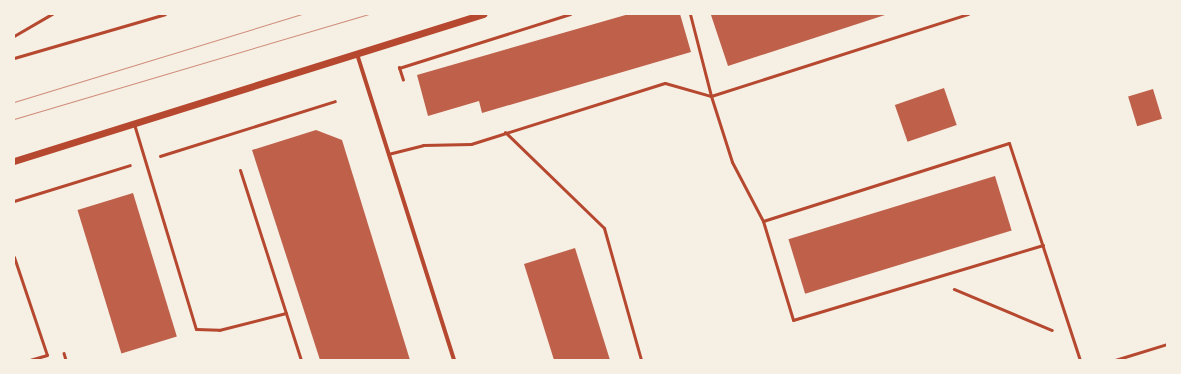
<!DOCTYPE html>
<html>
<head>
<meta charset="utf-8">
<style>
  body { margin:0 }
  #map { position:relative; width:1181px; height:374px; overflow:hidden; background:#f6efe4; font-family:"Fira Sans",sans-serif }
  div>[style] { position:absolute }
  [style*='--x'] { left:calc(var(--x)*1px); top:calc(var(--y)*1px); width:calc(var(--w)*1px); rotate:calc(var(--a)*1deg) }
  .building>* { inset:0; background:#bf614a; transform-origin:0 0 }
  .path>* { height:2.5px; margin:-1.25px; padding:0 1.25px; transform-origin:1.25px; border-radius:1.25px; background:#b5482f }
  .service>* { height:3px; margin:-1.5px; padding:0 1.5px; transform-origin:1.5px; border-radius:1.5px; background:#b5482f }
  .minor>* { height:4px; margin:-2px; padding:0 2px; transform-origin:2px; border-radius:2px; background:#b5482f }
  .tertiary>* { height:7px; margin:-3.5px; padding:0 3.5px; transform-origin:3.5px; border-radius:3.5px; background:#b5482f }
  .tram>* { height:1px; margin:-0.5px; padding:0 0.5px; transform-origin:0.5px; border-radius:0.5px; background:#cf8b77 }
  span { translate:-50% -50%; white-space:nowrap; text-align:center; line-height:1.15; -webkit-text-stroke:3px #f6efe4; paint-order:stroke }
  .frame { position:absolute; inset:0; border:15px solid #f6efe4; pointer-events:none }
</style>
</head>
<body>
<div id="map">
  <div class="building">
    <div style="clip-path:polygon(629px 14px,680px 14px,691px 52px,482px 113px,479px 101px,428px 116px,417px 75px)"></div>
    <div style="clip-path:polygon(713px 14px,888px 14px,728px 66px,711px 15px)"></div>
    <div style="left:944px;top:88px;width:39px;height:52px;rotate:71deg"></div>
    <div style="left:1153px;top:89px;width:31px;height:26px;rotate:73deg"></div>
    <div style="clip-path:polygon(316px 130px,342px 140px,410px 360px,320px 360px,252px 150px)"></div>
    <div style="left:995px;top:176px;width:57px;height:216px;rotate:73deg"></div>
    <div style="left:133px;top:193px;width:150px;height:58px;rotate:73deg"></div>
    <div style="clip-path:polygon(575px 248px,610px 360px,554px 360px,524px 264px)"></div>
  </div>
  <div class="path">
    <div style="--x:14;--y:36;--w:44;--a:-30.1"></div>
    <div style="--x:1167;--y:47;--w:1;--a:-90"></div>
    <div style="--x:403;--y:80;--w:13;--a:-108"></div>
    <div style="--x:399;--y:68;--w:179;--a:-17.5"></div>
    <div style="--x:160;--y:156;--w:183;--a:-17.4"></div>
    <div style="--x:14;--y:201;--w:121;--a:-17.2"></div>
    <div style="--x:954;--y:289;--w:106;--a:22.7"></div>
    <div style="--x:64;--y:353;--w:7;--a:74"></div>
  </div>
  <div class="service">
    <div style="--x:690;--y:14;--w:85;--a:75.6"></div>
    <div style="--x:711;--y:96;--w:69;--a:72.3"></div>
    <div style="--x:732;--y:162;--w:67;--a:62.3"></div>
    <div style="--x:763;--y:221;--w:258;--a:-17.6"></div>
    <div style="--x:1009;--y:143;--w:228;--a:71.9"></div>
    <div style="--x:14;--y:58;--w:157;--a:-16.2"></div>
    <div style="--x:134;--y:124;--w:214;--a:73.2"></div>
    <div style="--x:196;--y:329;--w:23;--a:2"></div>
    <div style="--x:219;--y:330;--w:69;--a:-14.2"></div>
    <div style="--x:505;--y:132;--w:138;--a:44.1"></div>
    <div style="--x:604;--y:228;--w:137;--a:74.3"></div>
    <div style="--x:388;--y:154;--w:36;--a:-14"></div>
    <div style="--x:423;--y:145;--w:48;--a:-1.2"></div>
    <div style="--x:471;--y:144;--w:203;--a:-17.5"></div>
    <div style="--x:665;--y:83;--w:48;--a:15.8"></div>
    <div style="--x:711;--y:96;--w:270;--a:-17.7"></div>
    <div style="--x:240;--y:170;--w:200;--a:72.2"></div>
    <div style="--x:763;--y:221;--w:103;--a:73.1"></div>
    <div style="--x:793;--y:320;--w:261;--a:-16.7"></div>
    <div style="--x:14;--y:257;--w:103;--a:71.4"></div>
    <div style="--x:47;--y:355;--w:18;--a:164"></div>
    <div style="--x:1115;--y:360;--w:54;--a:-17.1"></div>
  </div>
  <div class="minor">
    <div style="--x:357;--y:54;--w:321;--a:72.4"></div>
  </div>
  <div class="tertiary">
    <div style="--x:14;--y:161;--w:492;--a:-17.4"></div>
  </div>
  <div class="tram">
    <div style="--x:14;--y:102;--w:300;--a:-17"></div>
    <div style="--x:14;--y:119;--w:370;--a:-16.5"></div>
  </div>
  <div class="frame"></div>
</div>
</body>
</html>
